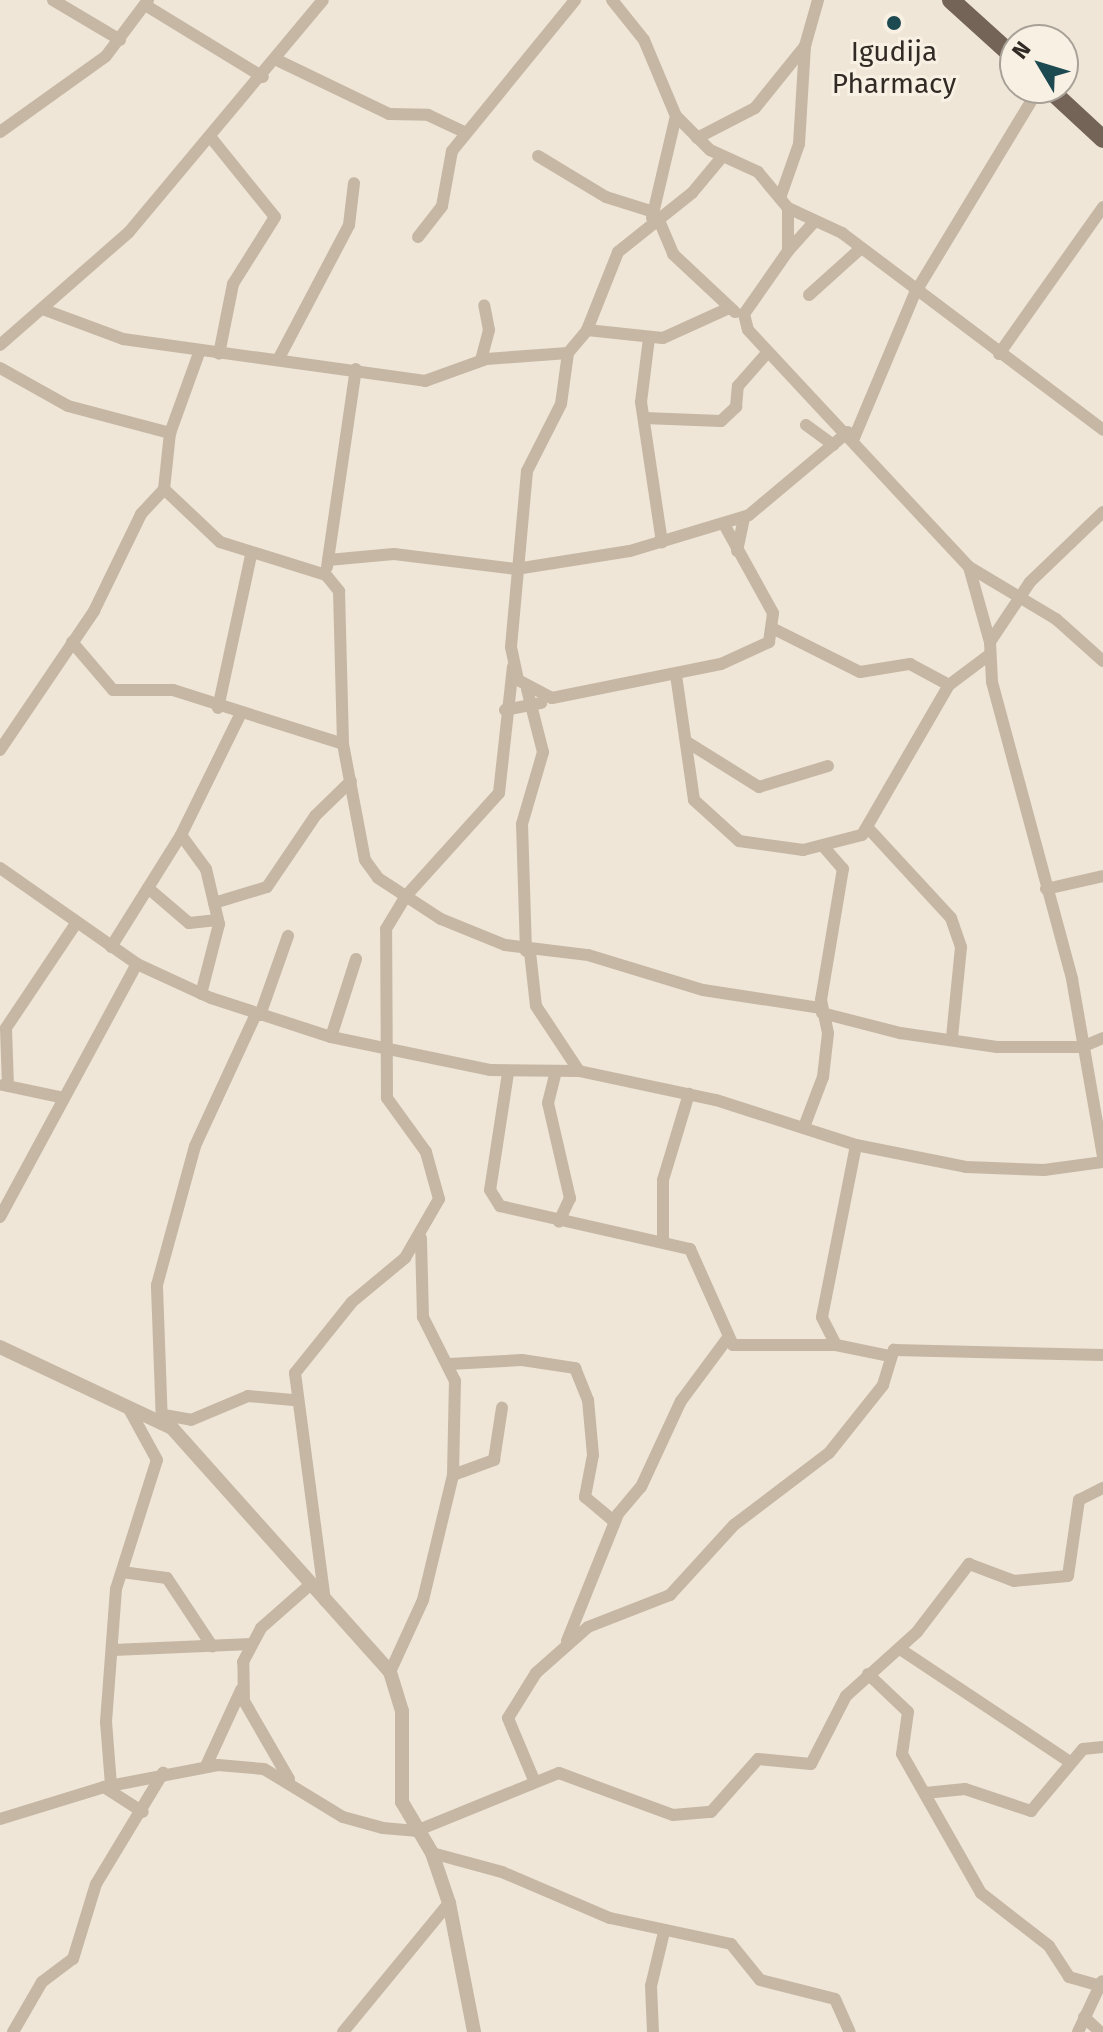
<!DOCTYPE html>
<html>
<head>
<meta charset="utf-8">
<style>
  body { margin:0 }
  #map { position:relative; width:1103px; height:2032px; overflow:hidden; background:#efe6d7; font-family:"Fira Sans",sans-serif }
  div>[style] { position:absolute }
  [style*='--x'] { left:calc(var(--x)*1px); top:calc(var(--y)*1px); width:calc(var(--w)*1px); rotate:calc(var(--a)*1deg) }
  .minor>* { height:12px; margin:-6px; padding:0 6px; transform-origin:6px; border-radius:6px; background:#c6b7a4 }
  .tertiary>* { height:14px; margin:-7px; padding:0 7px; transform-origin:7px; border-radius:7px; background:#c6b7a4 }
  .primary>* { height:18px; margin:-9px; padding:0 9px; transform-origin:9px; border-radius:9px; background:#746357 }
  .dots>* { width:22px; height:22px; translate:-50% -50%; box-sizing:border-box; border:4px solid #f7f0e3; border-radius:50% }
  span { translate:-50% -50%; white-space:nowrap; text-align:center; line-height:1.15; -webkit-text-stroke:6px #f7f0e3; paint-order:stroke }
  .poi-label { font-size:28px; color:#322a25 }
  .north { position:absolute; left:999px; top:24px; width:80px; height:80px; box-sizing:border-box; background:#f7f0e3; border:2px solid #a8a197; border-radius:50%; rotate:308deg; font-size:22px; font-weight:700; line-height:32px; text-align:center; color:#322a25 }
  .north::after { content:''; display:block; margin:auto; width:28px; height:36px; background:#1d4951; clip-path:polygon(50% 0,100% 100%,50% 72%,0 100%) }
</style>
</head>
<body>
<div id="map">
  <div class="minor">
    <div style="--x:53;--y:0;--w:78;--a:30.8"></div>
    <div style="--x:612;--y:0;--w:51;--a:51.3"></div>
    <div style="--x:644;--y:40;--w:82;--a:67.2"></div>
    <div style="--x:676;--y:116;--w:48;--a:45"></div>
    <div style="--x:710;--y:150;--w:53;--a:24.6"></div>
    <div style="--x:758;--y:172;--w:47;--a:50.2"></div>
    <div style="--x:788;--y:208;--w:43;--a:90"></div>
    <div style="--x:788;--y:251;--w:77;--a:124.9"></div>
    <div style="--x:744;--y:314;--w:16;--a:76"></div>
    <div style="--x:748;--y:330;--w:324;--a:47"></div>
    <div style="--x:969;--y:567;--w:78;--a:74.4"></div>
    <div style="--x:990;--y:642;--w:40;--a:87.1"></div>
    <div style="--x:992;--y:682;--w:308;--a:74.9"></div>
    <div style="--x:1072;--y:979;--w:180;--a:80.1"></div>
    <div style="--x:145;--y:5;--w:138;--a:31.4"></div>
    <div style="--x:279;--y:61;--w:122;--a:25.7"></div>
    <div style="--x:389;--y:114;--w:39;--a:1"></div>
    <div style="--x:428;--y:115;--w:42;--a:25.3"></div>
    <div style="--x:0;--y:132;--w:130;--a:-35.6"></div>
    <div style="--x:106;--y:56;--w:70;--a:-53.1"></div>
    <div style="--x:697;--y:138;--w:65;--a:-27.3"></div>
    <div style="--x:755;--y:108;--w:80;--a:-51.1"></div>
    <div style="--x:212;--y:139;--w:100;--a:51.1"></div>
    <div style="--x:275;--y:217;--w:79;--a:122.1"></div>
    <div style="--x:233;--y:284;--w:71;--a:101.3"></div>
    <div style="--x:538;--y:156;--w:79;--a:31.1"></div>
    <div style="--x:606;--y:197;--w:50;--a:17.4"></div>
    <div style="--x:780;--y:198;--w:57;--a:-70.6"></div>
    <div style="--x:799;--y:144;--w:98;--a:-86.5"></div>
    <div style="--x:805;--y:46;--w:48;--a:-74.2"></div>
    <div style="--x:788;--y:208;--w:60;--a:24.8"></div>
    <div style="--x:842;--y:233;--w:327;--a:37"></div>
    <div style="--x:652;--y:218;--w:105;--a:-76.8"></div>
    <div style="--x:658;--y:218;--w:39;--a:67"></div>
    <div style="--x:673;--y:254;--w:85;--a:43.1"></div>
    <div style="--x:418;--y:237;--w:39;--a:-52"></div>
    <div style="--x:442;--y:206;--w:56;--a:-79.7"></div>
    <div style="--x:452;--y:151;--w:195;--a:-50.8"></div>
    <div style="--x:788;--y:251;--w:39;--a:-48"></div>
    <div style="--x:809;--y:295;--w:69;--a:-42"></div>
    <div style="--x:45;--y:310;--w:83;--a:20.4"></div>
    <div style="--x:123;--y:339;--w:305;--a:7.9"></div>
    <div style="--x:425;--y:381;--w:65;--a:-19.8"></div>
    <div style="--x:486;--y:359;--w:82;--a:-4.2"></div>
    <div style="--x:568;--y:353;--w:30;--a:-50"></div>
    <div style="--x:587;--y:330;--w:84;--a:-68.3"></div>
    <div style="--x:618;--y:252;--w:95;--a:-38.6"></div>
    <div style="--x:692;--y:193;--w:47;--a:-50.2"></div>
    <div style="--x:587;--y:330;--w:76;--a:6"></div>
    <div style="--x:663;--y:338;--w:72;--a:-24.4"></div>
    <div style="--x:649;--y:338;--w:64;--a:97.1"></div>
    <div style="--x:641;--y:402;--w:142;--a:81.5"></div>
    <div style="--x:0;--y:345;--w:171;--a:-41.2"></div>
    <div style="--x:129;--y:232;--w:302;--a:-50.1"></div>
    <div style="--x:199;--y:353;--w:85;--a:109.9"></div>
    <div style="--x:170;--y:433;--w:56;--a:96.1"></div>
    <div style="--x:164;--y:489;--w:77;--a:43.4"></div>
    <div style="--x:220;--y:542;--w:111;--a:17.3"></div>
    <div style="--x:326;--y:575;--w:21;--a:51"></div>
    <div style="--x:339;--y:591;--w:153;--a:88.5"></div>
    <div style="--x:343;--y:744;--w:118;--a:79.3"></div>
    <div style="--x:365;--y:860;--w:22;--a:54"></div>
    <div style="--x:378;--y:878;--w:75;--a:33.1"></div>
    <div style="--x:441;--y:919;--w:69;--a:22.1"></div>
    <div style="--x:505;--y:945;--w:84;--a:6.9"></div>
    <div style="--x:588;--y:955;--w:120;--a:16.9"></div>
    <div style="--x:703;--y:990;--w:118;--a:8.7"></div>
    <div style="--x:568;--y:353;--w:51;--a:97.8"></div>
    <div style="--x:561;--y:404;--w:75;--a:116.9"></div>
    <div style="--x:527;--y:471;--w:177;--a:95.2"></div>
    <div style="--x:511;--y:647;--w:34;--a:78"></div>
    <div style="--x:518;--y:680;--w:38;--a:28"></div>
    <div style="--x:552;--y:698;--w:172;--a:-11.4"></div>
    <div style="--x:721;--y:664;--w:53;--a:-24.6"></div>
    <div style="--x:769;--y:642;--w:29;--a:-82"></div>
    <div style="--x:773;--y:613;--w:99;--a:-118.9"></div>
    <div style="--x:999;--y:354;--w:180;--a:-54.7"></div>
    <div style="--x:279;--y:358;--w:150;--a:-62.2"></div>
    <div style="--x:349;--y:225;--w:42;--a:-83.2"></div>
    <div style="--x:481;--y:360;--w:31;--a:-75"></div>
    <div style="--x:489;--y:330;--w:25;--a:-101"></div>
    <div style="--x:0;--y:368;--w:78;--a:29.2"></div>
    <div style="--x:68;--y:406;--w:106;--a:14.8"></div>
    <div style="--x:644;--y:418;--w:77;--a:2.2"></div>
    <div style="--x:721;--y:421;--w:21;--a:-43"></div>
    <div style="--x:736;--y:407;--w:21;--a:-85"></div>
    <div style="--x:738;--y:386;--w:44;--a:-48.7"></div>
    <div style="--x:806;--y:425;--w:34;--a:36"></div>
    <div style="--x:854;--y:438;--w:157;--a:-67.2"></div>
    <div style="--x:915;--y:293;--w:240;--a:-58.8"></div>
    <div style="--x:737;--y:551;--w:35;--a:-78"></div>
    <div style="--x:328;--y:560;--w:66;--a:-5.2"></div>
    <div style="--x:394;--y:554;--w:123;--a:7"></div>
    <div style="--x:516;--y:569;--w:115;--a:-9"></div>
    <div style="--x:630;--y:551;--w:124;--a:-16.8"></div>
    <div style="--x:749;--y:515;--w:129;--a:-40"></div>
    <div style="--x:327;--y:567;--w:200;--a:-81.7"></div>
    <div style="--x:969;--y:567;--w:101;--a:30.9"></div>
    <div style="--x:1056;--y:619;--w:63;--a:41.8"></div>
    <div style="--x:776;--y:630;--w:94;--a:26.6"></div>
    <div style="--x:860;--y:672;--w:51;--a:-9.1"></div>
    <div style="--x:910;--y:664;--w:44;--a:28.3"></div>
    <div style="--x:72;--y:642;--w:63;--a:49.5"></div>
    <div style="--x:113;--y:690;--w:60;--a:0"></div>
    <div style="--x:173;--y:690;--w:178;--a:17.6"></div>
    <div style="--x:990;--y:642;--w:72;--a:-56.3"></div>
    <div style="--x:1030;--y:582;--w:101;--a:-43.8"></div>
    <div style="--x:676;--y:675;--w:126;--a:81.8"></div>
    <div style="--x:694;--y:800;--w:61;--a:42.3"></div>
    <div style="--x:739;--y:841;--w:65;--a:8"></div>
    <div style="--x:803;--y:850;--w:61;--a:-14.3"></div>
    <div style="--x:862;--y:835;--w:173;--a:-59.9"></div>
    <div style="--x:949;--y:685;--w:50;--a:-36.9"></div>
    <div style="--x:218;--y:708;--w:156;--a:-77.8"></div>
    <div style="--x:505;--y:710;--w:37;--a:-11"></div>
    <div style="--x:687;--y:742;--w:85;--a:32"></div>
    <div style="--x:759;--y:787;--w:72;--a:-16.9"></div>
    <div style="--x:0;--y:750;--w:168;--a:-55.9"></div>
    <div style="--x:94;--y:611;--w:108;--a:-64.1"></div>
    <div style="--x:141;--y:514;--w:34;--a:-47"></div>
    <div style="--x:868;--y:828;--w:122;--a:47.3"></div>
    <div style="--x:951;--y:918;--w:31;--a:71"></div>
    <div style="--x:961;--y:947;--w:90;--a:95.7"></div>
    <div style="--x:181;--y:835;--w:42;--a:53.7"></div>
    <div style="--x:206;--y:869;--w:57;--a:76.7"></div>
    <div style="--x:219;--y:924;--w:72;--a:104.4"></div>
    <div style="--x:0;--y:868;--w:167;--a:35"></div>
    <div style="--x:137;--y:964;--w:81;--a:24.7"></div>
    <div style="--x:211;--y:998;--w:126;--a:18"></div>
    <div style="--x:331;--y:1037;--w:162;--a:11.7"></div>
    <div style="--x:490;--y:1070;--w:89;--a:0.6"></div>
    <div style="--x:579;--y:1071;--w:140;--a:12"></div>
    <div style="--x:716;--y:1100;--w:147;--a:17.8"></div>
    <div style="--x:856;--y:1145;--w:112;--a:11.3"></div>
    <div style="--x:966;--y:1167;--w:78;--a:2.2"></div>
    <div style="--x:1044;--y:1170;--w:60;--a:-7.7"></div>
    <div style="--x:148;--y:888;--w:54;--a:40.5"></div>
    <div style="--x:189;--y:923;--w:29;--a:-6"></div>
    <div style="--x:1046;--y:889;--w:58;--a:-12.8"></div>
    <div style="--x:214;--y:903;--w:55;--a:-16.8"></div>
    <div style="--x:267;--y:887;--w:86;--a:-55.9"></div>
    <div style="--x:315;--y:816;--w:50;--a:-44.2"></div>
    <div style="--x:111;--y:947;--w:132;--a:-58"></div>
    <div style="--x:181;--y:835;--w:134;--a:-63.8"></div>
    <div style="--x:526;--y:951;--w:127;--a:-91.8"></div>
    <div style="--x:522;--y:824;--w:75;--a:-73.7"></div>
    <div style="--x:543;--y:752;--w:65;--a:-104.3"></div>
    <div style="--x:530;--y:952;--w:54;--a:83.7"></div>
    <div style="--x:536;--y:1006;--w:78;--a:56.5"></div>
    <div style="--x:822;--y:1013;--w:81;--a:14.4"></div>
    <div style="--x:900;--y:1033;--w:98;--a:8.2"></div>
    <div style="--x:997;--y:1047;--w:85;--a:0"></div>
    <div style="--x:1082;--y:1047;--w:23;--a:-23"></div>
    <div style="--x:260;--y:1015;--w:84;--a:-70.5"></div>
    <div style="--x:331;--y:1037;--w:82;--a:-72.2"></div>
    <div style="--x:556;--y:1071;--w:33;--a:104"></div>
    <div style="--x:548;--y:1103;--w:98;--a:77"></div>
    <div style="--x:570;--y:1198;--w:26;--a:115"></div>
    <div style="--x:508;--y:1073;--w:118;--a:98.7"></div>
    <div style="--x:490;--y:1190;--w:19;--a:58"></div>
    <div style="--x:500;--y:1206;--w:195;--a:12.8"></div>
    <div style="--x:690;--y:1249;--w:105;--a:65.9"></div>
    <div style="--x:733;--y:1345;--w:103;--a:0"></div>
    <div style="--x:836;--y:1345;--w:54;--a:11.7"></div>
    <div style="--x:3;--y:1085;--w:62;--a:12"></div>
    <div style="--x:8;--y:1086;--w:58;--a:-92"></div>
    <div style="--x:6;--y:1028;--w:124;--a:-56.2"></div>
    <div style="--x:804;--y:1127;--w:53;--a:-69.2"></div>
    <div style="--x:823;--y:1077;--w:44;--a:-83.5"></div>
    <div style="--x:828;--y:1033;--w:34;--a:-102"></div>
    <div style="--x:821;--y:1000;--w:133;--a:-80.5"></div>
    <div style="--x:843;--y:869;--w:28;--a:-131"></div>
    <div style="--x:0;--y:1217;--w:288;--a:-61.6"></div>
    <div style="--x:663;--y:1240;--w:60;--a:-90"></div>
    <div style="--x:663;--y:1180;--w:90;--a:-73.2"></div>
    <div style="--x:836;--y:1345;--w:31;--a:-117"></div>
    <div style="--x:822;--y:1317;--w:175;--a:-78.8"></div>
    <div style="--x:449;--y:1364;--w:73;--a:-3.1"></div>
    <div style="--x:522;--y:1360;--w:54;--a:8.6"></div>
    <div style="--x:575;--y:1368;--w:35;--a:68"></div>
    <div style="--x:588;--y:1400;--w:55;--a:84.8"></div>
    <div style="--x:593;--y:1455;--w:43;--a:100.8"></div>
    <div style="--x:585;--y:1497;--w:38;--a:40"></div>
    <div style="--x:164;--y:1415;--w:27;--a:10"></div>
    <div style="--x:191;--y:1420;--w:62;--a:-22.8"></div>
    <div style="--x:248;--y:1396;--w:45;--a:5.1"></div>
    <div style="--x:162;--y:1424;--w:139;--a:-92.1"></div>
    <div style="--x:157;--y:1285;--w:144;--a:-74.7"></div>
    <div style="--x:195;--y:1146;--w:145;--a:-65.2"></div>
    <div style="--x:453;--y:1475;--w:44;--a:-20.1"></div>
    <div style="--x:494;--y:1460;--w:53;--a:-81.3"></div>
    <div style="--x:122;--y:1572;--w:45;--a:7.6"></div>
    <div style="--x:167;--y:1578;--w:82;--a:56.5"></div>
    <div style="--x:325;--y:1601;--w:230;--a:-97.5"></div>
    <div style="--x:295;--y:1373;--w:91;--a:-51.2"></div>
    <div style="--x:352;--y:1302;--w:69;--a:-39.7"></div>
    <div style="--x:405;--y:1258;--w:68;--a:-60"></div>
    <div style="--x:439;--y:1199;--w:49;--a:-105.5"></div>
    <div style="--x:426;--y:1152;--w:67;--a:-125.8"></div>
    <div style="--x:387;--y:1098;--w:169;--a:-90.3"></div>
    <div style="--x:386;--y:929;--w:37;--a:-59"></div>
    <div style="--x:405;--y:897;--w:140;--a:-47.9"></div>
    <div style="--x:499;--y:793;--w:127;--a:-83.7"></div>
    <div style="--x:567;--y:1641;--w:137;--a:-68.1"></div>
    <div style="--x:618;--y:1514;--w:35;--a:-50"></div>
    <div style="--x:641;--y:1487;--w:95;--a:-65.1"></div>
    <div style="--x:681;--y:1401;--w:77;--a:-53.4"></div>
    <div style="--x:900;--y:1649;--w:204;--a:33.6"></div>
    <div style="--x:113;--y:1650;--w:138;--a:-2.5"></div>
    <div style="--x:390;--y:1672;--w:79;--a:-65.4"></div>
    <div style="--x:423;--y:1600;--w:129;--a:-76.5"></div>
    <div style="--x:453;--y:1475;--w:94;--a:-88.8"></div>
    <div style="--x:455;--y:1381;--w:72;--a:-116.6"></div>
    <div style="--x:423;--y:1317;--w:79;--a:-91.5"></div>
    <div style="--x:868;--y:1674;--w:55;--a:43.5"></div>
    <div style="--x:908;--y:1712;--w:42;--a:98.1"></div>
    <div style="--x:902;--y:1754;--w:160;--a:60.4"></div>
    <div style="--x:981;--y:1893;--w:86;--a:37.9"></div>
    <div style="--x:1049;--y:1946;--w:37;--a:57"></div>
    <div style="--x:1069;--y:1977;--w:32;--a:16"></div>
    <div style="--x:206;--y:1766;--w:84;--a:-65.3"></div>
    <div style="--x:289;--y:1779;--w:90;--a:-120"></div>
    <div style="--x:244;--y:1701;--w:39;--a:-91"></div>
    <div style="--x:243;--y:1662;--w:38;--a:-62"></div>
    <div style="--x:261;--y:1628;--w:65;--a:-41.3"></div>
    <div style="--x:534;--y:1780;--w:67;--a:-112.8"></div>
    <div style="--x:508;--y:1718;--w:53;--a:-58.1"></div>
    <div style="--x:536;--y:1673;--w:69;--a:-41.5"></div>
    <div style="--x:588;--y:1627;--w:88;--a:-21.3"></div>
    <div style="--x:670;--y:1595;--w:95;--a:-47.6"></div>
    <div style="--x:734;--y:1525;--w:119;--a:-37.2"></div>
    <div style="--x:829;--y:1453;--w:87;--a:-51.5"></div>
    <div style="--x:883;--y:1385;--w:37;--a:-73"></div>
    <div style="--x:894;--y:1350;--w:209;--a:1.4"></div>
    <div style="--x:111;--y:1785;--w:63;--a:-94.5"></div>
    <div style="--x:106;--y:1722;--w:133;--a:-85.7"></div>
    <div style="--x:116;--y:1589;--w:135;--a:-72.4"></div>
    <div style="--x:157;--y:1460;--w:58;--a:-118.8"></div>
    <div style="--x:104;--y:1787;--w:46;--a:32.7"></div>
    <div style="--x:925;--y:1793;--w:40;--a:-5.7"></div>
    <div style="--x:965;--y:1789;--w:70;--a:18.4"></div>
    <div style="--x:1031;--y:1811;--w:81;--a:-50"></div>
    <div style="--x:1083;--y:1749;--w:20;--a:-6"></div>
    <div style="--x:0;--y:1819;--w:109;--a:-17.1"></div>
    <div style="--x:104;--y:1787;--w:116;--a:-10.9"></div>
    <div style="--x:218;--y:1765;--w:46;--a:5"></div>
    <div style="--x:264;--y:1769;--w:92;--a:31.3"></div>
    <div style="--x:343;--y:1817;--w:41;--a:15.4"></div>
    <div style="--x:383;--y:1828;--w:33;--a:5"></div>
    <div style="--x:416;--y:1831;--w:154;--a:-22.1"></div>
    <div style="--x:559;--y:1773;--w:121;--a:20.2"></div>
    <div style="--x:673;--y:1815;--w:38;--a:-5"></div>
    <div style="--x:711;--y:1812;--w:71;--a:-48.4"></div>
    <div style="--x:758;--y:1759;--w:53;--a:5.4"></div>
    <div style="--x:811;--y:1764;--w:76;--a:-62.8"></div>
    <div style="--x:846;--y:1696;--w:96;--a:-42"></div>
    <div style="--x:917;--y:1632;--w:86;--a:-52.6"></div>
    <div style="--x:969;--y:1564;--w:48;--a:20.7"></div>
    <div style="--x:1014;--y:1581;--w:54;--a:-5.3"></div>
    <div style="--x:1068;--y:1576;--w:77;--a:-81.8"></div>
    <div style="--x:1079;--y:1500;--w:27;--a:-27"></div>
    <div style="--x:432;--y:1853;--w:73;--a:15.2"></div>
    <div style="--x:502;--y:1872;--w:117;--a:23.1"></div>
    <div style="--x:610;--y:1918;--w:124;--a:12.1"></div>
    <div style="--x:731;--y:1944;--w:46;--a:51.1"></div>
    <div style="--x:760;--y:1980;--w:77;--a:14.2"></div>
    <div style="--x:835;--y:1999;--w:36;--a:66"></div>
    <div style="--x:1084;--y:2017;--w:22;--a:43"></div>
    <div style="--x:13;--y:2032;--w:58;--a:-59.9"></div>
    <div style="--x:42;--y:1982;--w:39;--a:-37"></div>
    <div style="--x:73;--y:1959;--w:78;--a:-73"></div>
    <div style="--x:96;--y:1884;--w:130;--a:-58.9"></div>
    <div style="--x:343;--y:2032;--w:167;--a:-50.6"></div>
    <div style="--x:653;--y:2032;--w:46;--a:-92.5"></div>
    <div style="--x:651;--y:1986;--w:56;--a:-76.5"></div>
    <div style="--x:1078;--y:2032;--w:56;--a:-64.8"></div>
  </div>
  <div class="tertiary">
    <div style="--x:0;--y:1347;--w:190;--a:25.2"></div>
    <div style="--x:172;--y:1428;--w:327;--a:48.2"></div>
    <div style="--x:390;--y:1672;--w:41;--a:72.9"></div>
    <div style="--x:402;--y:1711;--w:91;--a:90"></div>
    <div style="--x:402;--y:1802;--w:59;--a:59.5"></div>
    <div style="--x:432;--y:1853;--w:53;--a:71.2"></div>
    <div style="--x:449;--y:1903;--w:131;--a:79"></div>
  </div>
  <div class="primary">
    <div style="--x:951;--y:0;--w:86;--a:42.2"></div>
    <div style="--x:1048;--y:88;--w:75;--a:42.8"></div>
  </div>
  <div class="dots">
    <div style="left:894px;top:23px;background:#1d4951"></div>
  </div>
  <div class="poi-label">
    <span style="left:894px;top:68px">Igudija<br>Pharmacy</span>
  </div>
  <div class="north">N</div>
</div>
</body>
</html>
